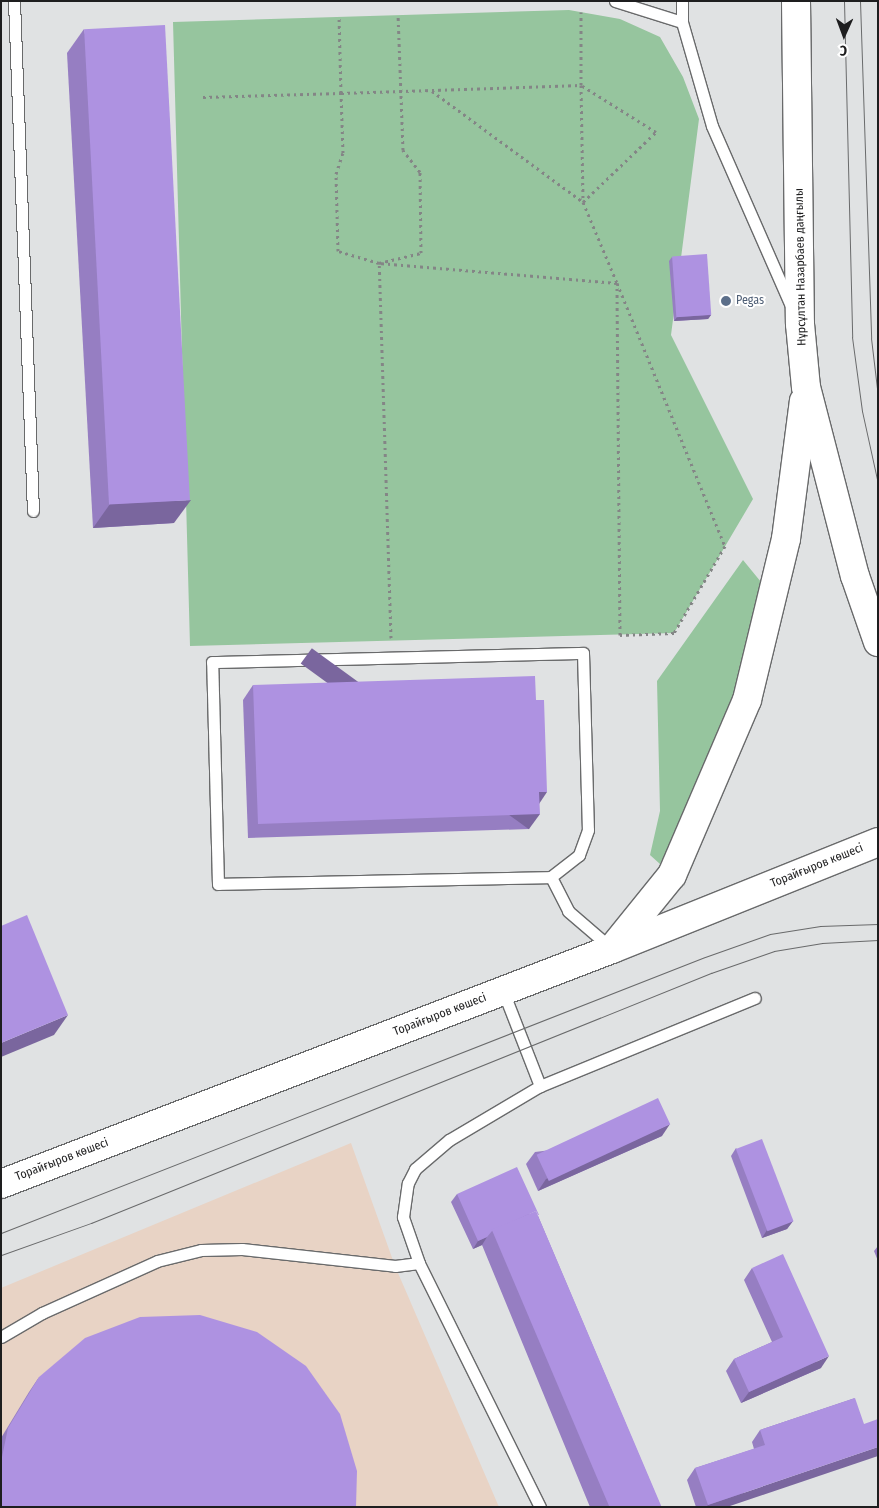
<!DOCTYPE html>
<html>
<head>
<meta charset="utf-8">
<style>
  body { margin:0 }
  #map { position:relative; width:879px; height:1508px; overflow:hidden; background:#e0e2e3; font-family:"Fira Sans Condensed",sans-serif }
  div>[style] { position:absolute }
  [style*='--x'] { left:calc(var(--x)*1px); top:calc(var(--y)*1px); width:calc(var(--w)*1px); rotate:calc(var(--a)*1deg) }
  .commercial>* { inset:0; background:#e8d3c5 }
  .green>* { inset:0; background:#96c59e }
  .path>* { height:3px; margin-top:-1.5px; transform-origin:0; background:repeating-linear-gradient(90deg,#848586 0 2.5px,transparent 0 6.5px) }
  .roads { filter:drop-shadow(1px 0 #696a6b) drop-shadow(-1px 0 #696a6b) drop-shadow(0 1px #696a6b) drop-shadow(0 -1px #696a6b) }
  .service>* { height:11px; margin:-5.5px; padding:0 5.5px; transform-origin:5.5px; border-radius:5.5px; background:#fff }
  .secondary>* { height:28px; margin:-14px; padding:0 14px; transform-origin:14px; border-radius:14px; background:#fff }
  .primary>* { height:28px; margin:-14px; padding:0 14px; transform-origin:14px; border-radius:14px; background:#fff }
  .tram>* { height:1px; margin:-0.5px; padding:0 0.5px; transform-origin:0.5px; border-radius:0.5px; background:#696a6b }
  .wall>* { inset:0; background:#967ec2 }
  .shaded-wall>* { inset:0; background:#7a669e; transform-origin:0 0 }
  .building>* { inset:0; background:#ae92e1; transform-origin:0 0 }
  .dots>* { width:14px; height:14px; translate:-50% -50%; box-sizing:border-box; border:2px solid #fff; border-radius:50% }
  span { translate:-50% -50%; white-space:nowrap; text-align:center; line-height:1.15; -webkit-text-stroke:4px #fff; paint-order:stroke }
  .street-label { font-size:12px; color:#1e1e1f }
  .service-label { font-size:12px; color:#4e5e75 }
  .left { translate:0 -50%; text-align:left }
  .frame { position:absolute; inset:0; border:2px solid #1e1e1f; pointer-events:none }
  .north { position:absolute; left:819px; top:10px; width:50px; height:50px; -webkit-text-stroke:4px #fff; paint-order:stroke; rotate:182deg; font-size:14px; font-weight:700; line-height:20px; text-align:center; color:#1e1e1f }
  .north::after { content:''; display:block; margin:auto; width:18px; height:22px; background:#1e1e1f; clip-path:polygon(50% 0,100% 100%,50% 72%,0 100%) }
</style>
</head>
<body>
<div id="map">
  <div class="commercial">
    <div style="clip-path:polygon(351px 1143px,395px 1266px,499px 1507px,1px 1507px,1px 1288px)"></div>
  </div>
  <div class="green">
    <div style="clip-path:polygon(569px 10px,620px 19px,660px 37px,683px 77px,699px 119px,671px 335px,753px 499px,674px 633px,190px 646px,173px 22px)"></div>
    <div style="clip-path:polygon(743px 560px,761px 582px,734px 698px,697px 793px,660px 864px,650px 855px,660px 811px,657px 681px)"></div>
  </div>
  <div class="path">
    <div style="--x:432;--y:91;--w:187;--a:36.3"></div>
    <div style="--x:583;--y:202;--w:101;--a:-43.8"></div>
    <div style="--x:656;--y:132;--w:89;--a:-147.9"></div>
    <div style="--x:581;--y:85;--w:73;--a:-90"></div>
    <div style="--x:203;--y:97;--w:138;--a:-1.7"></div>
    <div style="--x:341;--y:93;--w:240;--a:-1.9"></div>
    <div style="--x:581;--y:85;--w:117;--a:89"></div>
    <div style="--x:583;--y:202;--w:88;--a:67.2"></div>
    <div style="--x:617;--y:283;--w:284;--a:67.7"></div>
    <div style="--x:725;--y:546;--w:101;--a:120.4"></div>
    <div style="--x:674;--y:633;--w:54;--a:177.9"></div>
    <div style="--x:620;--y:635;--w:352;--a:-90.5"></div>
    <div style="--x:617;--y:283;--w:239;--a:-175.2"></div>
    <div style="--x:379;--y:263;--w:43;--a:-163.7"></div>
    <div style="--x:338;--y:251;--w:77;--a:-91.5"></div>
    <div style="--x:336;--y:174;--w:22;--a:-72"></div>
    <div style="--x:343;--y:153;--w:60;--a:-91.9"></div>
    <div style="--x:341;--y:93;--w:76;--a:-91.5"></div>
    <div style="--x:391;--y:638;--w:375;--a:-91.8"></div>
    <div style="--x:379;--y:263;--w:43;--a:-13.4"></div>
    <div style="--x:421;--y:253;--w:81;--a:-90.7"></div>
    <div style="--x:420;--y:172;--w:28;--a:-128"></div>
    <div style="--x:403;--y:150;--w:135;--a:-92.1"></div>
  </div>
  <div class="roads">
    <div class="service">
      <div style="--x:14;--y:1;--w:510;--a:87.87"></div>
      <div style="--x:615;--y:1;--w:70;--a:17.4"></div>
      <div style="--x:682;--y:1;--w:21;--a:90"></div>
      <div style="--x:682;--y:22;--w:108;--a:73.9"></div>
      <div style="--x:712;--y:126;--w:197;--a:66.3"></div>
      <div style="--x:551;--y:877;--w:333;--a:178.8"></div>
      <div style="--x:218;--y:884;--w:222;--a:-91.5"></div>
      <div style="--x:212;--y:662;--w:371;--a:-1.4"></div>
      <div style="--x:583;--y:653;--w:177;--a:88.4"></div>
      <div style="--x:588;--y:830;--w:27;--a:110"></div>
      <div style="--x:579;--y:855;--w:36;--a:142"></div>
      <div style="--x:551;--y:877;--w:38;--a:63"></div>
      <div style="--x:568;--y:911;--w:57;--a:40.7"></div>
      <div style="--x:503;--y:991;--w:102;--a:68.7"></div>
      <div style="--x:1;--y:1337;--w:48;--a:-30.3"></div>
      <div style="--x:42;--y:1313;--w:126;--a:-24.3"></div>
      <div style="--x:157;--y:1261;--w:45;--a:-14"></div>
      <div style="--x:201;--y:1250;--w:41;--a:-1.4"></div>
      <div style="--x:242;--y:1249;--w:154;--a:6.3"></div>
      <div style="--x:395;--y:1266;--w:24;--a:-7"></div>
      <div style="--x:540;--y:1507;--w:272;--a:-116.4"></div>
      <div style="--x:419;--y:1263;--w:49;--a:-109.2"></div>
      <div style="--x:403;--y:1217;--w:34;--a:-82"></div>
      <div style="--x:408;--y:1183;--w:16;--a:-63"></div>
      <div style="--x:415;--y:1169;--w:45;--a:-40.5"></div>
      <div style="--x:449;--y:1140;--w:106;--a:-30.7"></div>
      <div style="--x:540;--y:1086;--w:232;--a:-22.3"></div>
    </div>
    <div class="secondary">
      <div style="--x:1;--y:1184;--w:655;--a:-21.04"></div>
      <div style="--x:612;--y:949;--w:287;--a:-21.9"></div>
    </div>
    <div class="primary">
      <div style="--x:796;--y:1;--w:323;--a:89.3"></div>
      <div style="--x:800;--y:324;--w:63;--a:84.6"></div>
      <div style="--x:806;--y:387;--w:195;--a:75.5"></div>
      <div style="--x:855;--y:576;--w:70;--a:70.8"></div>
      <div style="--x:612;--y:949;--w:95;--a:-51"></div>
      <div style="--x:672;--y:875;--w:190;--a:-66.8"></div>
      <div style="--x:747;--y:700;--w:166;--a:-76.4"></div>
      <div style="--x:786;--y:539;--w:139;--a:-82.6"></div>
    </div>
  </div>
  <div class="tram">
    <div style="--x:844;--y:1;--w:336;--a:88.6"></div>
    <div style="--x:852;--y:337;--w:75;--a:82.3"></div>
    <div style="--x:862;--y:411;--w:75;--a:77.6"></div>
    <div style="--x:860;--y:1;--w:337;--a:88.1"></div>
    <div style="--x:871;--y:338;--w:59;--a:83.2"></div>
    <div style="--x:1;--y:1233;--w:756;--a:-21.41"></div>
    <div style="--x:705;--y:957;--w:69;--a:-19.5"></div>
    <div style="--x:770;--y:934;--w:51;--a:-9.1"></div>
    <div style="--x:820;--y:926;--w:58;--a:-2"></div>
    <div style="--x:1;--y:1255;--w:96;--a:-19.6"></div>
    <div style="--x:91;--y:1223;--w:669;--a:-21.96"></div>
    <div style="--x:711;--y:973;--w:67;--a:-19.2"></div>
    <div style="--x:774;--y:951;--w:49;--a:-9.5"></div>
    <div style="--x:822;--y:943;--w:56;--a:-3.1"></div>
  </div>
  <div class="wall">
    <div style="clip-path:polygon(84px 29px,174px 523px,93px 528px,67px 53px)"></div>
    <div style="clip-path:polygon(672px 257px,711px 315px,708px 319px,674px 321px,669px 261px)"></div>
    <div style="clip-path:polygon(253px 685px,539px 803px,529px 829px,248px 838px,243px 700px)"></div>
    <div style="clip-path:polygon(662px 1136px,538px 1191px,526px 1164px,535px 1152px)"></div>
    <div style="clip-path:polygon(736px 1148px,793px 1221px,787px 1229px,762px 1238px,731px 1156px)"></div>
    <div style="clip-path:polygon(457px 1194px,538px 1216px,661px 1507px,590px 1507px,482px 1245px,473px 1249px,451px 1202px)"></div>
    <div style="clip-path:polygon(878px 1246px,878px 1261px,874px 1251px)"></div>
    <div style="clip-path:polygon(752px 1268px,821px 1368px,741px 1403px,726px 1371px,734px 1359px,772px 1342px,744px 1280px)"></div>
    <div style="clip-path:polygon(39px 1377px,1px 1507px,1px 1438px,29px 1392px)"></div>
    <div style="clip-path:polygon(855px 1398px,727px 1507px,696px 1507px,687px 1480px,695px 1468px,754px 1449px,752px 1442px,760px 1430px)"></div>
  </div>
  <div class="shaded-wall">
    <div style="clip-path:polygon(711px 315px,708px 319px,674px 321px,677px 317px)"></div>
    <div style="clip-path:polygon(191px 500px,174px 523px,93px 528px,110px 504px)"></div>
    <div style="clip-path:polygon(539px 792px,547px 792px,537px 807px)"></div>
    <div style="left:540px;top:814px;width:19px;height:282px;rotate:126deg"></div>
    <div style="clip-path:polygon(68px 1015px,54px 1035px,1px 1057px,1px 1043px)"></div>
    <div style="clip-path:polygon(670px 1124px,662px 1136px,538px 1191px,546px 1179px)"></div>
    <div style="clip-path:polygon(793px 1221px,787px 1229px,762px 1238px,767px 1230px)"></div>
    <div style="clip-path:polygon(487px 1237px,482px 1245px,473px 1249px,478px 1241px)"></div>
    <div style="clip-path:polygon(829px 1356px,821px 1368px,741px 1403px,749px 1392px)"></div>
    <div style="clip-path:polygon(878px 1447px,878px 1456px,727px 1507px,706px 1507px,708px 1505px)"></div>
  </div>
  <div class="building">
    <div style="left:165px;top:25px;width:476px;height:81px;rotate:87deg"></div>
    <div style="left:707px;top:254px;width:61px;height:35px;rotate:86deg"></div>
    <div style="clip-path:polygon(535px 676px,536px 700px,544px 700px,547px 792px,539px 792px,540px 814px,258px 824px,253px 685px)"></div>
    <div style="clip-path:polygon(27px 915px,68px 1015px,1px 1043px,1px 926px)"></div>
    <div style="left:658px;top:1098px;width:29px;height:134px;rotate:65deg"></div>
    <div style="left:762px;top:1139px;width:88px;height:28px;rotate:69deg"></div>
    <div style="clip-path:polygon(517px 1167px,539px 1215px,538px 1215px,536px 1211px,492px 1231px,487px 1237px,478px 1241px,457px 1194px)"></div>
    <div style="left:536px;top:1211px;width:321px;height:48px;rotate:67deg"></div>
    <div style="clip-path:polygon(783px 1254px,829px 1356px,749px 1392px,734px 1359px,783px 1337px,752px 1268px)"></div>
    <div style="clip-path:polygon(200px 1315px,257px 1332px,306px 1366px,340px 1414px,357px 1471px,356px 1507px,1px 1507px,1px 1462px,8px 1428px,39px 1377px,85px 1338px,140px 1317px)"></div>
    <div style="clip-path:polygon(855px 1398px,864px 1424px,878px 1419px,878px 1447px,708px 1505px,695px 1468px,765px 1445px,760px 1430px)"></div>
  </div>
  <div class="dots">
    <div style="left:726px;top:301px;background:#5c6f8a"></div>
  </div>
  <div class="street-label">
    <span style="left:801px;top:267px;rotate:-91deg">Нұрсұлтан Назарбаев даңғылы</span>
    <span style="left:817px;top:866px;rotate:-22deg">Торайғыров көшесі</span>
    <span style="left:440px;top:1015px;rotate:-21deg">Торайғыров көшесі</span>
    <span style="left:62px;top:1160px;rotate:-21deg">Торайғыров көшесі</span>
  </div>
  <div class="service-label">
    <span class="left" style="left:736px;top:301px">Pegas</span>
  </div>
  <div class="frame"></div>
  <div class="north">С</div>
</div>
</body>
</html>
